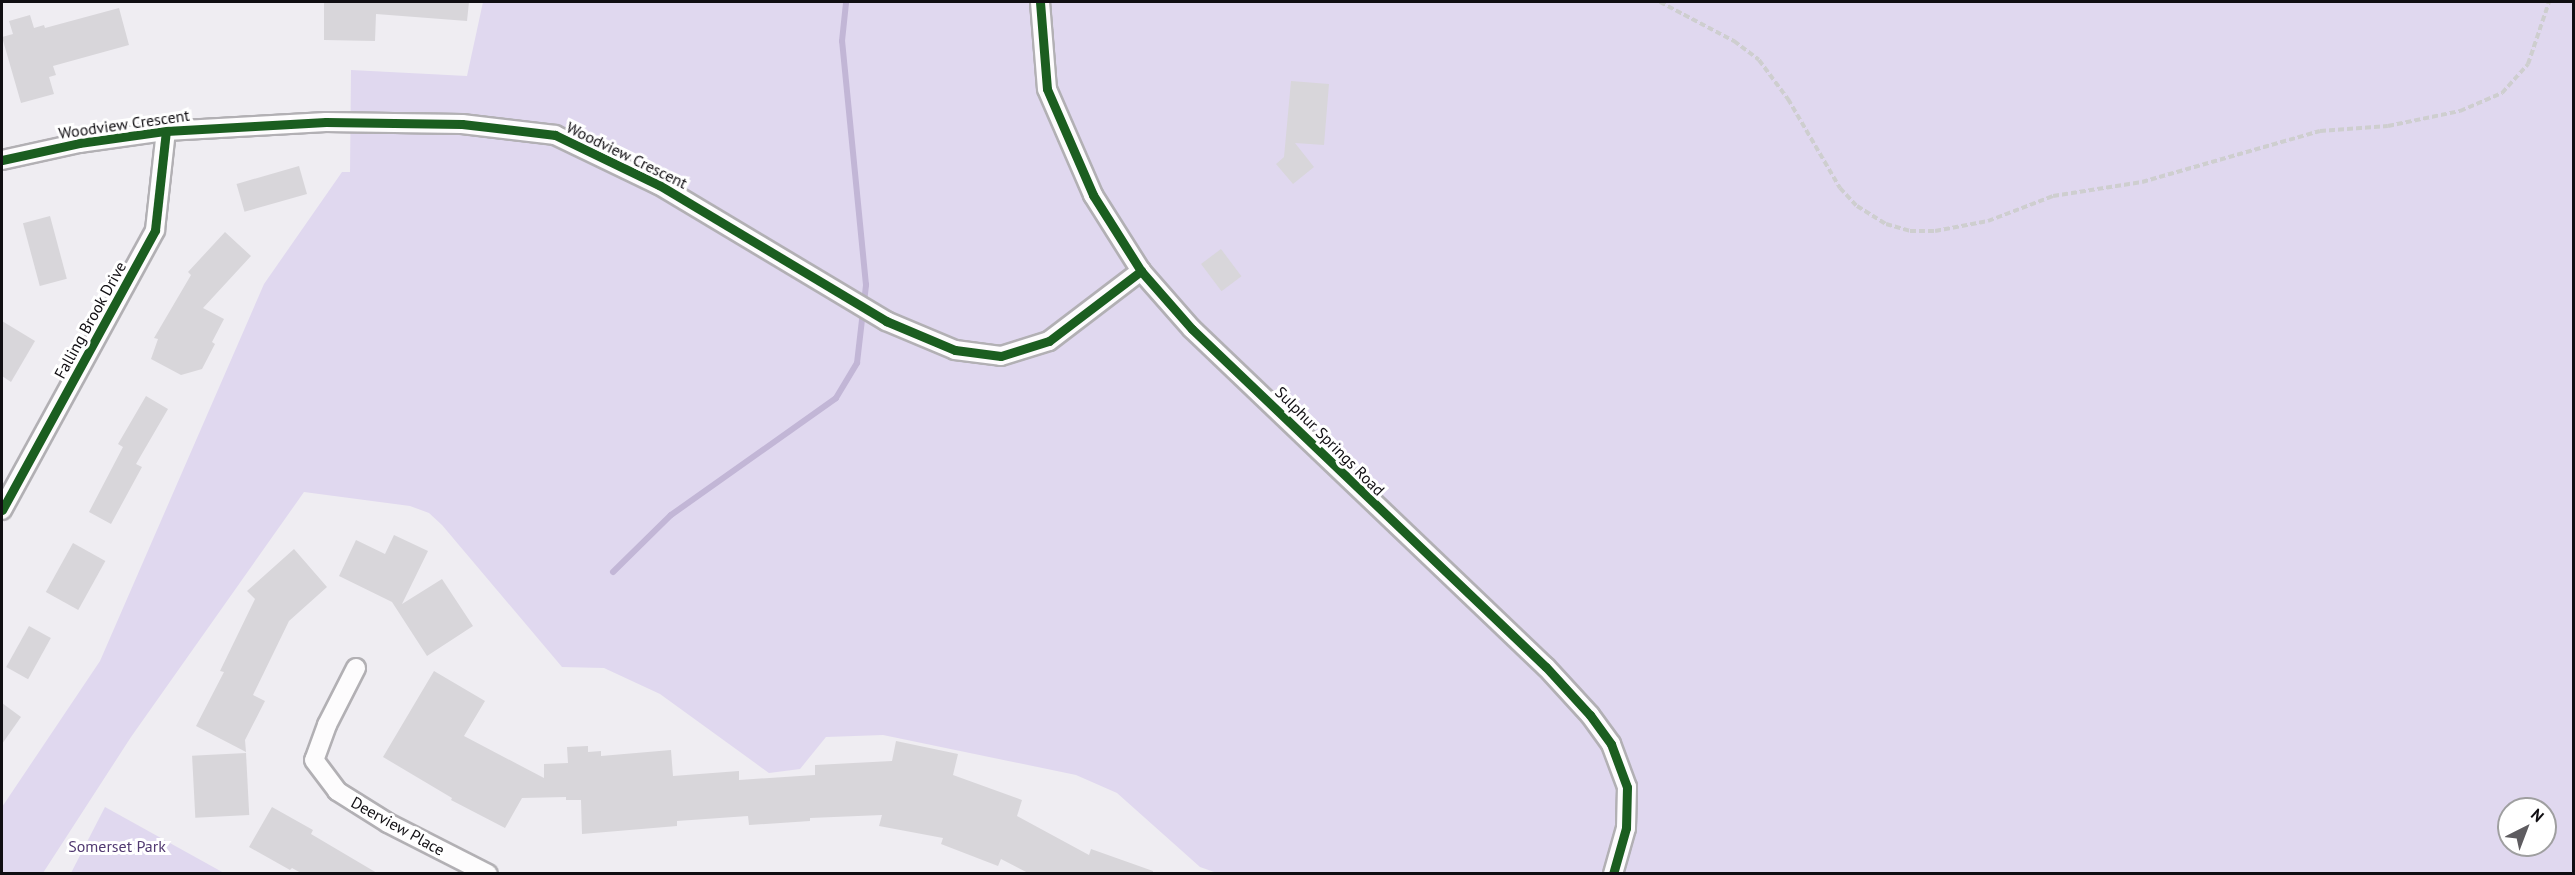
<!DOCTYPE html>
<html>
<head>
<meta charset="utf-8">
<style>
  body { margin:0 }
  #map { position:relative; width:2575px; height:875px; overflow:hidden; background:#efedf2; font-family:"PT Sans",sans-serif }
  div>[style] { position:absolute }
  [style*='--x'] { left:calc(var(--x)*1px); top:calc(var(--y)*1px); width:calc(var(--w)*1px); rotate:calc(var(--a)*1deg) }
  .green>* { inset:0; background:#e0d8ef }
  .stream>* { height:6px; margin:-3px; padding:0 3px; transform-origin:3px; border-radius:3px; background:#c2b6d6 }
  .building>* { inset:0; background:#d8d6da; transform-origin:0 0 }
  .path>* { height:4px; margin-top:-2px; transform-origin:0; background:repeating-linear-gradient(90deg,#cececf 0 6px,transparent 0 9px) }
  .roads { filter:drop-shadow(2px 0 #b2b0b4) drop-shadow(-2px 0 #b2b0b4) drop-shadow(0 2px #b2b0b4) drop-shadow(0 -2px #b2b0b4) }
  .street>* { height:18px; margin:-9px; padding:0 9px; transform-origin:9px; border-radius:9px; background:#fdfcfd }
  .cycleway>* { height:9px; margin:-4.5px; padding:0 4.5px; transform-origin:4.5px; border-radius:4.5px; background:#1b5e20 }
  span { translate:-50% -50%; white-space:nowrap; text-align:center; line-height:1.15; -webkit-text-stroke:6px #fff; paint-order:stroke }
  .street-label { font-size:16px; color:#100e12 }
  .park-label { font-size:16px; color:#513971 }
  .frame { position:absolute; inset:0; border:3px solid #100e12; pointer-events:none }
  .north { position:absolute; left:2497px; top:797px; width:60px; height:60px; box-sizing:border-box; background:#fff; border:2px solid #9f9fa0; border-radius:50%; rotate:42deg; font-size:16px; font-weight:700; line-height:24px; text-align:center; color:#100e12 }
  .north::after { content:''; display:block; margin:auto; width:21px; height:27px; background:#5e5c60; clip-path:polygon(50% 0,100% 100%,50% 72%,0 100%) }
</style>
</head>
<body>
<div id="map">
  <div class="green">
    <div style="clip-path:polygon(evenodd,483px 2px,2573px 2px,2573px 873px,1217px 873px,1200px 867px,1117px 793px,1076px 775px,883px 735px,826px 737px,800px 769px,769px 773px,660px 694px,604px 668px,562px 667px,442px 525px,429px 513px,410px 506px,304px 492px,131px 737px,43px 873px,2px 874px,2px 807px,100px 661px,264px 284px,342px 172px,350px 172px,351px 70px,467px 76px,483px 2px,2509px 809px,2545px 809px,2545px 845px,2509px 845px,2509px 809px)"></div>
    <div style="clip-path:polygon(105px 807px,224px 873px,71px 873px)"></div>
  </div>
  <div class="stream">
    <div style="--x:613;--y:572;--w:81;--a:-44.5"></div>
    <div style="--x:671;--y:515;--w:202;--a:-35.3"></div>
    <div style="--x:836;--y:398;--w:41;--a:-59"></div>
    <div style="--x:857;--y:363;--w:79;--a:-83.4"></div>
    <div style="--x:866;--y:285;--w:245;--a:-95.6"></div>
    <div style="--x:842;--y:41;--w:39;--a:-84"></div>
  </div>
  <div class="building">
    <div style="clip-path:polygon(324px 2px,469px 2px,467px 21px,376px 14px,375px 41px,324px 40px)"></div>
    <div style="clip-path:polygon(119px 8px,129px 45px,53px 66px,56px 75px,49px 77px,54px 94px,21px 103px,2px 37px,13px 34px,9px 21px,30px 15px,34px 28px,44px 25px,45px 28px)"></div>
    <div style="clip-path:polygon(1291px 81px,1329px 84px,1324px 145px,1295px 143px,1314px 167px,1293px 184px,1276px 164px,1284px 157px)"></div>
    <div style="left:299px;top:166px;width:29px;height:65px;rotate:74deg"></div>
    <div style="left:50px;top:216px;width:65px;height:28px;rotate:75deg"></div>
    <div style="clip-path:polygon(225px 232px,251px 256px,203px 308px,224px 319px,212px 342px,215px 344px,202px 369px,181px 375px,151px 359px,158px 339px,154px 338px,191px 275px,188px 272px)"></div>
    <div style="left:1221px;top:249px;width:34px;height:25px;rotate:53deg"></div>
    <div style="clip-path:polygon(2px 321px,35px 341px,11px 382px,2px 376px)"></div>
    <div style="clip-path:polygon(146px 396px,168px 409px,136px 464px,142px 467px,111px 524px,89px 512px,123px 447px,118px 444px)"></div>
    <div style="clip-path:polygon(394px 535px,428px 551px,402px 604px,442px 579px,473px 626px,427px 656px,392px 602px,339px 576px,356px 540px,385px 554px)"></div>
    <div style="left:73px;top:543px;width:37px;height:56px;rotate:29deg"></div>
    <div style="clip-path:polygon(294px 549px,327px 587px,289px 621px,253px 695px,265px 701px,245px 740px,246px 752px,196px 726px,224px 672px,220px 671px,255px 599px,247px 591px)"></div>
    <div style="left:29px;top:626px;width:25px;height:47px;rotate:29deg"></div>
    <div style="clip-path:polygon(434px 671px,485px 701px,464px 736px,544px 778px,544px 764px,568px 763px,567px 747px,588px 746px,588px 752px,601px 751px,601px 756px,671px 750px,673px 776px,739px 771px,739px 780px,815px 775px,815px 765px,892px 761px,896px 741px,958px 754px,953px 775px,1022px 800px,1017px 816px,1089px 855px,1091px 849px,1153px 871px,1153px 873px,1028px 873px,1001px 859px,998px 866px,941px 844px,943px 838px,879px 826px,882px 815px,810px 818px,810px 821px,749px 825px,748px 816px,677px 821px,677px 826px,582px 834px,581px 800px,566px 800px,566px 797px,522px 798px,505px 828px,451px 800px,452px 798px,383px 757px)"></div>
    <div style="clip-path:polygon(2px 703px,21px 717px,2px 744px)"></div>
    <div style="left:246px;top:753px;width:62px;height:54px;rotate:87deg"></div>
    <div style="clip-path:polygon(272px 807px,313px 830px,311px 834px,377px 873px,301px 873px,292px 868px,290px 870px,249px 847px)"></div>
  </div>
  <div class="path">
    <div style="--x:1660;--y:2;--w:84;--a:27.8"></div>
    <div style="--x:1734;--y:41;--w:31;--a:37"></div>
    <div style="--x:1759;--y:60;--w:49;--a:53.4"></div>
    <div style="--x:1788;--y:99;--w:103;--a:59.7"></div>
    <div style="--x:1840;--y:188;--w:25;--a:47"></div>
    <div style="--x:1857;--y:206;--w:34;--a:32"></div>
    <div style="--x:1886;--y:224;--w:25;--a:16"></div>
    <div style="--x:1910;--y:231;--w:25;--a:0"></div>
    <div style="--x:1935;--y:231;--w:54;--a:-10.7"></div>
    <div style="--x:1988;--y:221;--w:70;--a:-21"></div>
    <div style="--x:2053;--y:196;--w:90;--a:-8.9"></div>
    <div style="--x:2142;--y:182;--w:185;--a:-16"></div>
    <div style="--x:2320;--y:131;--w:68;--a:-4.2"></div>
    <div style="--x:2388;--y:126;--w:74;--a:-11.8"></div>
    <div style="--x:2460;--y:111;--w:46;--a:-23.2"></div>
    <div style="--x:2502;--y:93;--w:39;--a:-48"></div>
    <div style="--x:2528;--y:64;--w:65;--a:-71.3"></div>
  </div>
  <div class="roads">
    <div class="street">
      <div style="--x:1040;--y:2;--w:87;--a:85.4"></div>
      <div style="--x:1047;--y:89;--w:116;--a:66.5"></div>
      <div style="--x:1093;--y:195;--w:90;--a:57.7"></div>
      <div style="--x:1141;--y:271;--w:77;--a:48.7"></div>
      <div style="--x:1192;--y:329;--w:489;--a:43.7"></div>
      <div style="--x:1546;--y:667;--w:65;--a:47.5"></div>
      <div style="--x:1590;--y:715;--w:36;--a:54"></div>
      <div style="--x:1611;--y:744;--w:46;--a:69.6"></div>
      <div style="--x:1627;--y:787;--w:41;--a:91.4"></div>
      <div style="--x:1626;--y:828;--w:48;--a:105.8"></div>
      <div style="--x:2;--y:160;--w:79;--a:-12.4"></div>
      <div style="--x:79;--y:143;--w:88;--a:-7.9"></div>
      <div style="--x:166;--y:131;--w:160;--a:-3.2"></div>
      <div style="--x:326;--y:122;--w:136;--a:0.8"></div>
      <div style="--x:462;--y:124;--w:94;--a:6.7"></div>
      <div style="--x:555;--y:135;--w:115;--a:25.7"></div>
      <div style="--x:659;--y:185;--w:265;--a:30.9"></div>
      <div style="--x:886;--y:321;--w:75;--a:22.8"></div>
      <div style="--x:955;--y:350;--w:46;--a:7.4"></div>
      <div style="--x:1001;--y:356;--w:50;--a:-17.4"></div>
      <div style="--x:1049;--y:341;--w:116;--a:-37.3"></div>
      <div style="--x:2;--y:510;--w:319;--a:-61.3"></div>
      <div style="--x:155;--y:230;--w:100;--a:-83.7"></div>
      <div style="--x:356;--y:668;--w:64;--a:117"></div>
      <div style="--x:327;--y:725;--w:37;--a:110"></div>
      <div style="--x:314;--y:760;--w:39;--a:53"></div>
      <div style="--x:337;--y:791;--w:60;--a:32.1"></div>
      <div style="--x:388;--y:823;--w:112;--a:27"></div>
    </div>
  </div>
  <div class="cycleway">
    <div style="--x:1040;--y:2;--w:87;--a:85.4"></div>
    <div style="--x:1047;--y:89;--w:116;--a:66.5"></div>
    <div style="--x:1093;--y:195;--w:90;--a:57.7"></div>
    <div style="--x:1141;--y:271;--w:77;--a:48.7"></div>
    <div style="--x:1192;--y:329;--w:489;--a:43.7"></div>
    <div style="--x:1546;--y:667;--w:65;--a:47.5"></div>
    <div style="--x:1590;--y:715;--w:36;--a:54"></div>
    <div style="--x:1611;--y:744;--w:46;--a:69.6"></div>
    <div style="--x:1627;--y:787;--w:41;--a:91.4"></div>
    <div style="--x:1626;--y:828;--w:48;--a:105.8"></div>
    <div style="--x:2;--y:160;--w:79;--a:-12.4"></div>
    <div style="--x:79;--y:143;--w:88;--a:-7.9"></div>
    <div style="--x:166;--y:131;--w:160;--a:-3.2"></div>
    <div style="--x:326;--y:122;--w:136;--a:0.8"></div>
    <div style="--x:462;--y:124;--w:94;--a:6.7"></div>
    <div style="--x:555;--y:135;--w:115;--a:25.7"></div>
    <div style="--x:659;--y:185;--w:265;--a:30.9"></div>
    <div style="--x:886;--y:321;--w:75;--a:22.8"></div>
    <div style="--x:955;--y:350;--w:46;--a:7.4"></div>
    <div style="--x:1001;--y:356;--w:50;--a:-17.4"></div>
    <div style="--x:1049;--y:341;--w:116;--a:-37.3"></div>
    <div style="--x:2;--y:510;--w:319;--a:-61.3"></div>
    <div style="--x:155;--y:230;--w:100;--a:-83.7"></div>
  </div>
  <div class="street-label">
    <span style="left:124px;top:124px;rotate:-8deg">Woodview Crescent</span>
    <span style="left:627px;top:155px;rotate:26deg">Woodview Crescent</span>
    <span style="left:90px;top:320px;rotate:-61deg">Falling Brook Drive</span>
    <span style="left:1330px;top:441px;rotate:45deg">Sulphur Springs Road</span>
    <span style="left:398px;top:826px;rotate:29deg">Deerview Place</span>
  </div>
  <div class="park-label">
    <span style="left:117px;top:846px">Somerset Park</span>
  </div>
  <div class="frame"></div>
  <div class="north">N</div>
</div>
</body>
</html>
